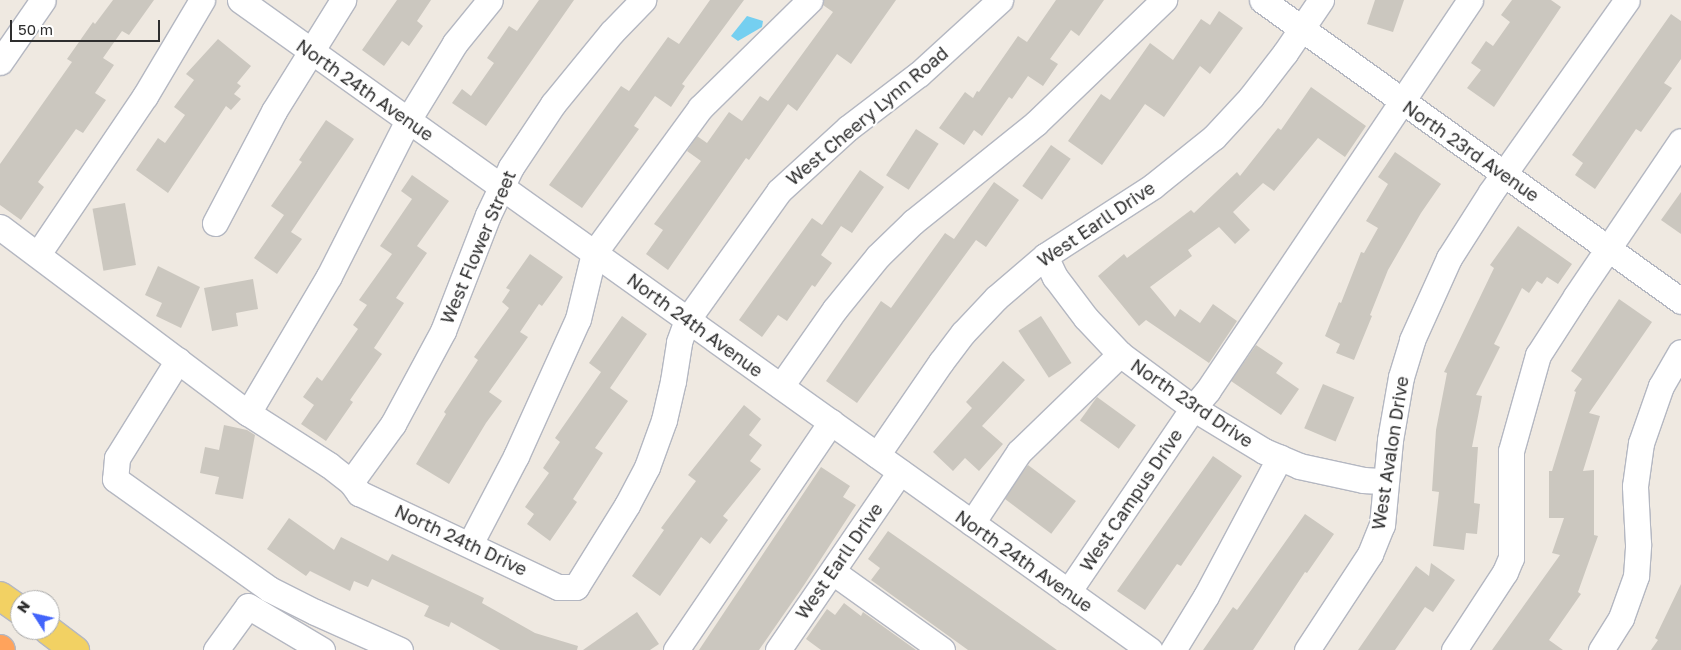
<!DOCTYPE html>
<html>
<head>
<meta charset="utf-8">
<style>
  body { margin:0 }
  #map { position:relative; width:1681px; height:650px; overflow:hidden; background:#efe9e1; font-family:"Golos Text",sans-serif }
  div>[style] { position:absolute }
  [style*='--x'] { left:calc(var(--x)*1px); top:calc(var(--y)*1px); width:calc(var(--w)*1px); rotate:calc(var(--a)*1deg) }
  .water>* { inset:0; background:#75cff0 }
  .building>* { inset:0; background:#cbc7bf; transform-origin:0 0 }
  .roads { filter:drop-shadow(1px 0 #b4b7c1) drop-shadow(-1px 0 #b4b7c1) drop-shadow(0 1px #b4b7c1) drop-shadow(0 -1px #b4b7c1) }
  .minor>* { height:25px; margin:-12.5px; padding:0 12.5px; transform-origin:12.5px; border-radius:12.5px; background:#fff }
  .major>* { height:28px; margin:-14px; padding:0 14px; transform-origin:14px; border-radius:14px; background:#f2d163 }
  .highway>* { height:28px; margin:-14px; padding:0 14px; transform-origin:14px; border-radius:14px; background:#ffa35c }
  span { translate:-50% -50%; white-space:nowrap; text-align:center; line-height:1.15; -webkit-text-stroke:4.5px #fff; paint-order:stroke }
  .street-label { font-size:18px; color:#2e2e2e }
  .north { position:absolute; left:10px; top:590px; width:50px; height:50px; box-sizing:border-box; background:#fff; border:1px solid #ababab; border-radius:50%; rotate:305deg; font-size:14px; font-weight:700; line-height:20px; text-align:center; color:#2e2e2e }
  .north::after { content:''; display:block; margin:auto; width:18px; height:22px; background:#4264fb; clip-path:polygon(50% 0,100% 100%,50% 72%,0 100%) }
  .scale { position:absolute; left:10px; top:20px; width:150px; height:22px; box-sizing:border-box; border:2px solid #2e2e2e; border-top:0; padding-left:6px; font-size:15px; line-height:18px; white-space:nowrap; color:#2e2e2e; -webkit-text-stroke:4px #fff; paint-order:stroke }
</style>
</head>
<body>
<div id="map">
  <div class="water">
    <div style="clip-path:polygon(747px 16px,763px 21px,762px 27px,738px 41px,731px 36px)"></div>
  </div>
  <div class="building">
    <div style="clip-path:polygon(113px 0,154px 0,129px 35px,122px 31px,103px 58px,114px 65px,95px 93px,106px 100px,83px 133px,76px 129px,38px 182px,44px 187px,21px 220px,0 205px,0 164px,72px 62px,67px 59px,93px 22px,95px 24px)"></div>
    <div style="clip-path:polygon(397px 0,431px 0,417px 21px,423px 26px,409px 46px,402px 41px,384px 66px,362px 50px)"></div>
    <div style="clip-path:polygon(539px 0,574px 0,486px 126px,452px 103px,462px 89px,471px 96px,494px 63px,487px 58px,509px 26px,517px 31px)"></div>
    <div style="clip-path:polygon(710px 0,744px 0,682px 84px,685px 86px,671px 107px,655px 96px,634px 126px,639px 129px,582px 208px,549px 185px,621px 86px,629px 91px,668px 37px,679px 44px)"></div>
    <div style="clip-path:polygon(824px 0,896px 0,851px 64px,837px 54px,797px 111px,788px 104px,749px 160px,746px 158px,668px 270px,646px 254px,663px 230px,654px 224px,701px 161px,687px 151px,697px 136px,707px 143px,729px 112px,742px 121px,760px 96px,768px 101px,833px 12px,823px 5px)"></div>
    <div style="clip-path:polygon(1056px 0,1104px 0,1079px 36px,1071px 30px,1050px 59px,1058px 64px,1043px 86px,1028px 76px,1012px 99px,1009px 97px,982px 136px,974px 130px,964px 145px,939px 128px,965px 92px,973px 98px,977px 91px,979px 92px,1018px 36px,1027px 42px)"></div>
    <div style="clip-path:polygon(1375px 0,1404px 0,1393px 32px,1367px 24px)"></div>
    <div style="clip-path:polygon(1512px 0,1551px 0,1561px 7px,1494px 107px,1467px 88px,1481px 70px,1471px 63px,1486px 41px,1493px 46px,1510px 22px,1501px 15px)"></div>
    <div style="clip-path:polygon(1219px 11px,1243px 28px,1210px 74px,1200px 66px,1164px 117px,1145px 104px,1102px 165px,1068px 141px,1101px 94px,1110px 100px,1150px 43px,1173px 60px,1201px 19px,1210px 25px)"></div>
    <div style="clip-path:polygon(1671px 14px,1681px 21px,1681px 59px,1664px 83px,1672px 88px,1641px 132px,1636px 129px,1595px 189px,1575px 175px,1583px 163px,1572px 155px)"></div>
    <div style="clip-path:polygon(218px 39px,251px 66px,237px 83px,241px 86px,234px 94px,241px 99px,231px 110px,226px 106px,168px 193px,136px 170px,158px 138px,165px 143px,185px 115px,174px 107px,194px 80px,186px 74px)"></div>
    <div style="clip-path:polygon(1311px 87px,1366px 126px,1345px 157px,1318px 138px,1274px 191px,1263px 183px,1233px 212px,1250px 230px,1235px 244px,1219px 227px,1188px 250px,1192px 256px,1150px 287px,1175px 317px,1180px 309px,1200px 323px,1213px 304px,1237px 321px,1209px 363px,1146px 320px,1139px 326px,1098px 276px,1124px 254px,1127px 258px,1191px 210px,1194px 213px,1237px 172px,1240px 176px,1278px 128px,1281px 130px)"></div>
    <div style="clip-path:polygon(326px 120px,354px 139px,291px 232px,302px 239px,277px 274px,254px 258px,284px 215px,271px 206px,302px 162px,299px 160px)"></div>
    <div style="left:916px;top:129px;width:27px;height:55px;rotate:33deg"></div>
    <div style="left:1051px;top:145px;width:24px;height:50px;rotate:35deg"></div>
    <div style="clip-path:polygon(1395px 152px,1441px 184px,1421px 213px,1388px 270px,1370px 315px,1372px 316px,1354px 360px,1336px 353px,1340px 344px,1325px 336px,1339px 302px,1341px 303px,1361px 252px,1364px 253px,1378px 228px,1366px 221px,1388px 184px,1378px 177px)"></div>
    <div style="clip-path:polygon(860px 170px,884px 187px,852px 233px,841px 226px,821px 255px,832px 263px,815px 287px,812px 285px,787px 321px,778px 315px,762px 337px,739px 320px,812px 218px,822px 225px)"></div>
    <div style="clip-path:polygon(412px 175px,449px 201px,417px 246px,427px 253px,396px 298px,404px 303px,374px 348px,382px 354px,350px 400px,353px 402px,326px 441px,301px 424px,314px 405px,303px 397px,317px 377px,322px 381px,358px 329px,353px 325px,367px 305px,359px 300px,392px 254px,380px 246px,412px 199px,401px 191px)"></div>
    <div style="clip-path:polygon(994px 182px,1019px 200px,986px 247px,976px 240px,857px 403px,826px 381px,881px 301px,891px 308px,945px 233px,954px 239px)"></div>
    <div style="clip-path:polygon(1681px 192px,1681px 234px,1661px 220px)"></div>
    <div style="left:125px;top:203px;width:63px;height:33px;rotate:80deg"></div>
    <div style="clip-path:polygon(1518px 226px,1572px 264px,1558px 284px,1547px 277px,1542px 284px,1537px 281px,1529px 293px,1522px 288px,1494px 344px,1500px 347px,1476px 395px,1482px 396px,1472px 447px,1478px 447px,1474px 503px,1480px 504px,1477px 534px,1466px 533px,1464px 550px,1433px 546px,1439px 492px,1432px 491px,1436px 430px,1447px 373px,1444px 372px,1494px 268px,1490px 265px)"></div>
    <div style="clip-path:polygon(530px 254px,563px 277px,542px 306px,539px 304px,520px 332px,528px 337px,489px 392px,502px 401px,486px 423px,449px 484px,416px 464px,446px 414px,444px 412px,478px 360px,474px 357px,509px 308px,502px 302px,510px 290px,506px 288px)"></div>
    <div style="clip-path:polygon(158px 266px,200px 287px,181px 328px,156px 316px,162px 303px,145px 295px)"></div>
    <div style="clip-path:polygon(253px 279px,258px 309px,236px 313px,238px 326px,212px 331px,204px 288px)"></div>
    <div style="clip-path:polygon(1619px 299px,1652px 322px,1589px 413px,1600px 416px,1583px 471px,1594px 470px,1594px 535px,1598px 536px,1578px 592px,1581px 594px,1549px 640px,1563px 650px,1492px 650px,1560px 555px,1552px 553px,1564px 518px,1549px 518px,1549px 471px,1552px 471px,1576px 392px,1574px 391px,1582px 379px,1571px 371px)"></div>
    <div style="clip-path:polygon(622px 316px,647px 334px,610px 388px,628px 401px,595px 448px,603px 453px,573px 499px,577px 502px,550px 541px,527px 524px,534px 514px,525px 507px,549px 473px,543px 468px,560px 442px,555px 438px,601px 372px,589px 363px)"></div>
    <div style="left:1041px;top:316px;width:56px;height:27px;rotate:57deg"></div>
    <div style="clip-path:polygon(1256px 345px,1283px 363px,1276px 373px,1299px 389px,1281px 415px,1231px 381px)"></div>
    <div style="clip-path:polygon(1003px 361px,1025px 380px,982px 426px,1003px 444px,979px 471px,965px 458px,953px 471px,933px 452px,972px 408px,966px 402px)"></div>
    <div style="left:1323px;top:384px;width:34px;height:48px;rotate:23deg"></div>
    <div style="left:1097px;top:397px;width:48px;height:29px;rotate:36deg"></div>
    <div style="clip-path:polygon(744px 405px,761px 419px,749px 435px,762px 445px,750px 461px,761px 469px,723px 516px,728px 520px,710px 544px,701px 537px,660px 596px,632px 576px,664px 530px,661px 528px,696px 481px,688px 475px)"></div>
    <div style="clip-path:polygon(224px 425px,247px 430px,255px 435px,243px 499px,215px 494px,219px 477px,200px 473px,205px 447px,219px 450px)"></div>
    <div style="clip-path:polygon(1213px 456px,1242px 476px,1181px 566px,1177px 564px,1145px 610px,1117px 591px)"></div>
    <div style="left:1028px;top:465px;width:60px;height:41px;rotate:37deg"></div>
    <div style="clip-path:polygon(821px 467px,850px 486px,843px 497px,856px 505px,804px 585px,759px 650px,699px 650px)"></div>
    <div style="clip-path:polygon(1305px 514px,1334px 534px,1307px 573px,1305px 572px,1253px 650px,1203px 650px,1233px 607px,1237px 610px)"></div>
    <div style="clip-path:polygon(289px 518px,334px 550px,341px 537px,388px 561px,392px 554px,484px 598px,482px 603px,535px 633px,578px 646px,577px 650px,500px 650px,451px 622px,449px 627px,424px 616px,429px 606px,372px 579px,368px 587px,354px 581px,350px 591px,310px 571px,306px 576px,267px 549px)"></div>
    <div style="clip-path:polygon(888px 531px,938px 566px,1057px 650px,968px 650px,950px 637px,871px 580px,880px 568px,868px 559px)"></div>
    <div style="clip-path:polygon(1431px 563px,1455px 580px,1433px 612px,1425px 607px,1395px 650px,1358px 650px,1416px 566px,1429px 576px)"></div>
    <div style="clip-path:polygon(1681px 584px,1681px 650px,1651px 650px,1658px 640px,1655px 638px)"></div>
    <div style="clip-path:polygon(844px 603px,861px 616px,863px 612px,916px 650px,821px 650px,806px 639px,827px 609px,835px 615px)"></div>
    <div style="clip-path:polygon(637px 612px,659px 644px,650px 650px,583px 650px)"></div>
  </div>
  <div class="roads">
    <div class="minor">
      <div style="--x:240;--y:0;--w:1118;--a:35.54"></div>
      <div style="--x:1262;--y:0;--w:516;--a:35.69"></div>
      <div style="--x:0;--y:62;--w:75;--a:-55.3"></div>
      <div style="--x:215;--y:223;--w:127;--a:-62.2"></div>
      <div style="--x:274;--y:111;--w:131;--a:-58.1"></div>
      <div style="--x:0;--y:227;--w:310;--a:36.9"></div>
      <div style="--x:248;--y:413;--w:96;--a:32.7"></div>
      <div style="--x:329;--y:465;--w:28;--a:38"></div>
      <div style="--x:351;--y:482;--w:14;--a:54"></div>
      <div style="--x:359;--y:493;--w:220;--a:25.3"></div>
      <div style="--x:558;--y:587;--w:18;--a:0"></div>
      <div style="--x:576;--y:587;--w:97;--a:-58.1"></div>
      <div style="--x:627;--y:505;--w:43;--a:-62.2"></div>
      <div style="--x:647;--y:467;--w:50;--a:-70.1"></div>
      <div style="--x:664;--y:420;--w:40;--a:-77"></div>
      <div style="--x:673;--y:381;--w:39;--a:-81"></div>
      <div style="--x:679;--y:342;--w:23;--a:-70"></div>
      <div style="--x:687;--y:320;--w:158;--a:-54.5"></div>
      <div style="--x:779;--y:191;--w:93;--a:-42.4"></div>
      <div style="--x:848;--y:128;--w:89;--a:-37.3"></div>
      <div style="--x:919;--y:74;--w:110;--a:-42.4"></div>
      <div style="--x:38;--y:254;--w:191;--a:-55.9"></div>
      <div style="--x:145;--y:96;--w:112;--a:-59.3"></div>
      <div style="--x:1045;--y:256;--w:23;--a:65"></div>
      <div style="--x:1055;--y:277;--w:51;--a:52.9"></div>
      <div style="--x:1086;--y:318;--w:50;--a:46.6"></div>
      <div style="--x:1120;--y:354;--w:91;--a:36.5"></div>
      <div style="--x:1193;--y:408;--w:83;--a:31.2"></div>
      <div style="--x:1264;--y:451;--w:38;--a:23"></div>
      <div style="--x:1299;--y:466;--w:66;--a:12.3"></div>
      <div style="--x:1363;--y:480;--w:22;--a:3"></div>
      <div style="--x:178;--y:360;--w:115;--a:121.9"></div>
      <div style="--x:117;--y:458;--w:21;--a:95"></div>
      <div style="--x:115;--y:479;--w:189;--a:35.5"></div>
      <div style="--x:269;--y:589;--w:51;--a:26.6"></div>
      <div style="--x:315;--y:612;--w:93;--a:24.1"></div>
      <div style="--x:781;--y:386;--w:94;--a:-55"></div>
      <div style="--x:835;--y:309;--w:68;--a:-50.9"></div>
      <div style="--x:878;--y:256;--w:49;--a:-44.2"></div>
      <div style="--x:913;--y:222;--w:158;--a:-38.8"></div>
      <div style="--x:1036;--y:123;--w:178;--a:-43.9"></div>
      <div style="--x:248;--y:413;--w:159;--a:-59.4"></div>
      <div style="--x:329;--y:276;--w:175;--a:-63.1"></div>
      <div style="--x:408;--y:120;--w:90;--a:-58.6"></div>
      <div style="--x:455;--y:43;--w:55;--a:-50.9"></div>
      <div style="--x:877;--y:455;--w:113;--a:-55.5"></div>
      <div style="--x:941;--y:362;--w:36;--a:-53"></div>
      <div style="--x:963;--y:333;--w:48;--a:-46.7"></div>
      <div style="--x:996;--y:298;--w:65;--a:-40.6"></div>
      <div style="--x:1045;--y:256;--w:129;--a:-32.9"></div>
      <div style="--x:1153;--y:186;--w:78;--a:-38.8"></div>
      <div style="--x:1214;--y:137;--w:54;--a:-47.2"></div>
      <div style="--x:1251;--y:97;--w:56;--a:-52.3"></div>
      <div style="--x:1285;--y:53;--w:64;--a:-55.8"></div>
      <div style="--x:351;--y:482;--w:72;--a:-54.1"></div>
      <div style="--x:393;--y:424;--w:106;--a:-61.7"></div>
      <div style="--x:443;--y:331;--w:124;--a:-68.8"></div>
      <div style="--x:488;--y:215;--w:53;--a:-64.4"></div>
      <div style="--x:511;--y:167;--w:76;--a:-56.3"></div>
      <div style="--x:553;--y:104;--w:93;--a:-50.7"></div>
      <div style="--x:612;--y:32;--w:45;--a:-45.9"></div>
      <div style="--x:972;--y:523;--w:85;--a:-56.5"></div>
      <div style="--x:1019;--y:452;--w:141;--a:-44.1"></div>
      <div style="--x:470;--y:544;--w:99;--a:-62.4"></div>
      <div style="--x:516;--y:456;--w:150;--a:-65.7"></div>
      <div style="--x:578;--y:319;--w:68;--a:-76.4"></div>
      <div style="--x:594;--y:253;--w:180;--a:-53.8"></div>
      <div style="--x:700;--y:108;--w:154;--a:-44.5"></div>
      <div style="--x:833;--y:572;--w:134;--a:35.6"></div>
      <div style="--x:1068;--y:592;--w:222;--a:-55.8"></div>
      <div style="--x:1193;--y:408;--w:23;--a:-50"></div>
      <div style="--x:1208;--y:390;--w:470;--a:-56.1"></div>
      <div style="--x:216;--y:650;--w:54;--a:-54"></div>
      <div style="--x:248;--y:606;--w:86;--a:30.7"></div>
      <div style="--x:676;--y:650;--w:276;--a:-55.8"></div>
      <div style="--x:778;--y:650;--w:216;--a:-55.6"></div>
      <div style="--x:1173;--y:650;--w:63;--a:-58.6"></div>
      <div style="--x:1206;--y:596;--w:157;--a:-62"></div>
      <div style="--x:1307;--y:650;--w:115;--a:-56.7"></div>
      <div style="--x:1370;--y:554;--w:31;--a:-68"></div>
      <div style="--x:1382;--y:525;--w:85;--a:-84.6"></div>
      <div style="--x:1390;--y:440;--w:64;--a:-80.1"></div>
      <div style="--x:1401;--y:377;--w:39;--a:-73"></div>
      <div style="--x:1412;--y:340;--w:90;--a:-65.7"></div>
      <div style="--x:1449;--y:258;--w:78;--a:-57.5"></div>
      <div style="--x:1491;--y:192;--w:235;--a:-54.7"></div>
      <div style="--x:1454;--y:650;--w:93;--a:-56.8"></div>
      <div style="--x:1505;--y:572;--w:15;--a:-67"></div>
      <div style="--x:1511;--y:558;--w:107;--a:-90"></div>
      <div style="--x:1511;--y:451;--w:100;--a:-74.3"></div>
      <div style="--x:1538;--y:355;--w:70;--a:-57.2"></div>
      <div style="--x:1576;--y:296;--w:187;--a:-55.9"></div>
      <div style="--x:1601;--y:650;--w:38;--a:-58"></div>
      <div style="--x:1621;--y:618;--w:45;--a:-70.3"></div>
      <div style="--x:1636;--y:576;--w:32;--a:-86"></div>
      <div style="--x:1638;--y:544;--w:58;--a:-93"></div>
      <div style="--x:1635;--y:486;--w:43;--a:-82.1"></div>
      <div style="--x:1641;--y:443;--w:60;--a:-70.7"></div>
      <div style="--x:1661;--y:386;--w:39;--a:-60"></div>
    </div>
    <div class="major">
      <div style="--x:0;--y:596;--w:24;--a:35"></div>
      <div style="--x:48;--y:630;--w:34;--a:37"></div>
    </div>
    <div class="highway">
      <div style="--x:0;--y:649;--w:1;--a:45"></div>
    </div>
  </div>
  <div class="street-label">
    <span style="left:365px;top:90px;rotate:35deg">North 24th Avenue</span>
    <span style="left:867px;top:116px;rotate:-40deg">West Cheery Lynn Road</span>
    <span style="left:1471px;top:151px;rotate:35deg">North 23rd Avenue</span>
    <span style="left:1096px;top:224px;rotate:-34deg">West Earll Drive</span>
    <span style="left:478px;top:247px;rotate:-67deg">West Flower Street</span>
    <span style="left:695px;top:325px;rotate:36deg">North 24th Avenue</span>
    <span style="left:1192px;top:403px;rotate:34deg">North 23rd Drive</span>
    <span style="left:1390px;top:453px;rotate:-81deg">West Avalon Drive</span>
    <span style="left:1131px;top:500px;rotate:-56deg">West Campus Drive</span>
    <span style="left:461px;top:540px;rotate:25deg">North 24th Drive</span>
    <span style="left:839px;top:561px;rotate:-55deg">West Earll Drive</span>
    <span style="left:1024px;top:561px;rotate:35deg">North 24th Avenue</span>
  </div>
  <div class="north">N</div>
  <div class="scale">50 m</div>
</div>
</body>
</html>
